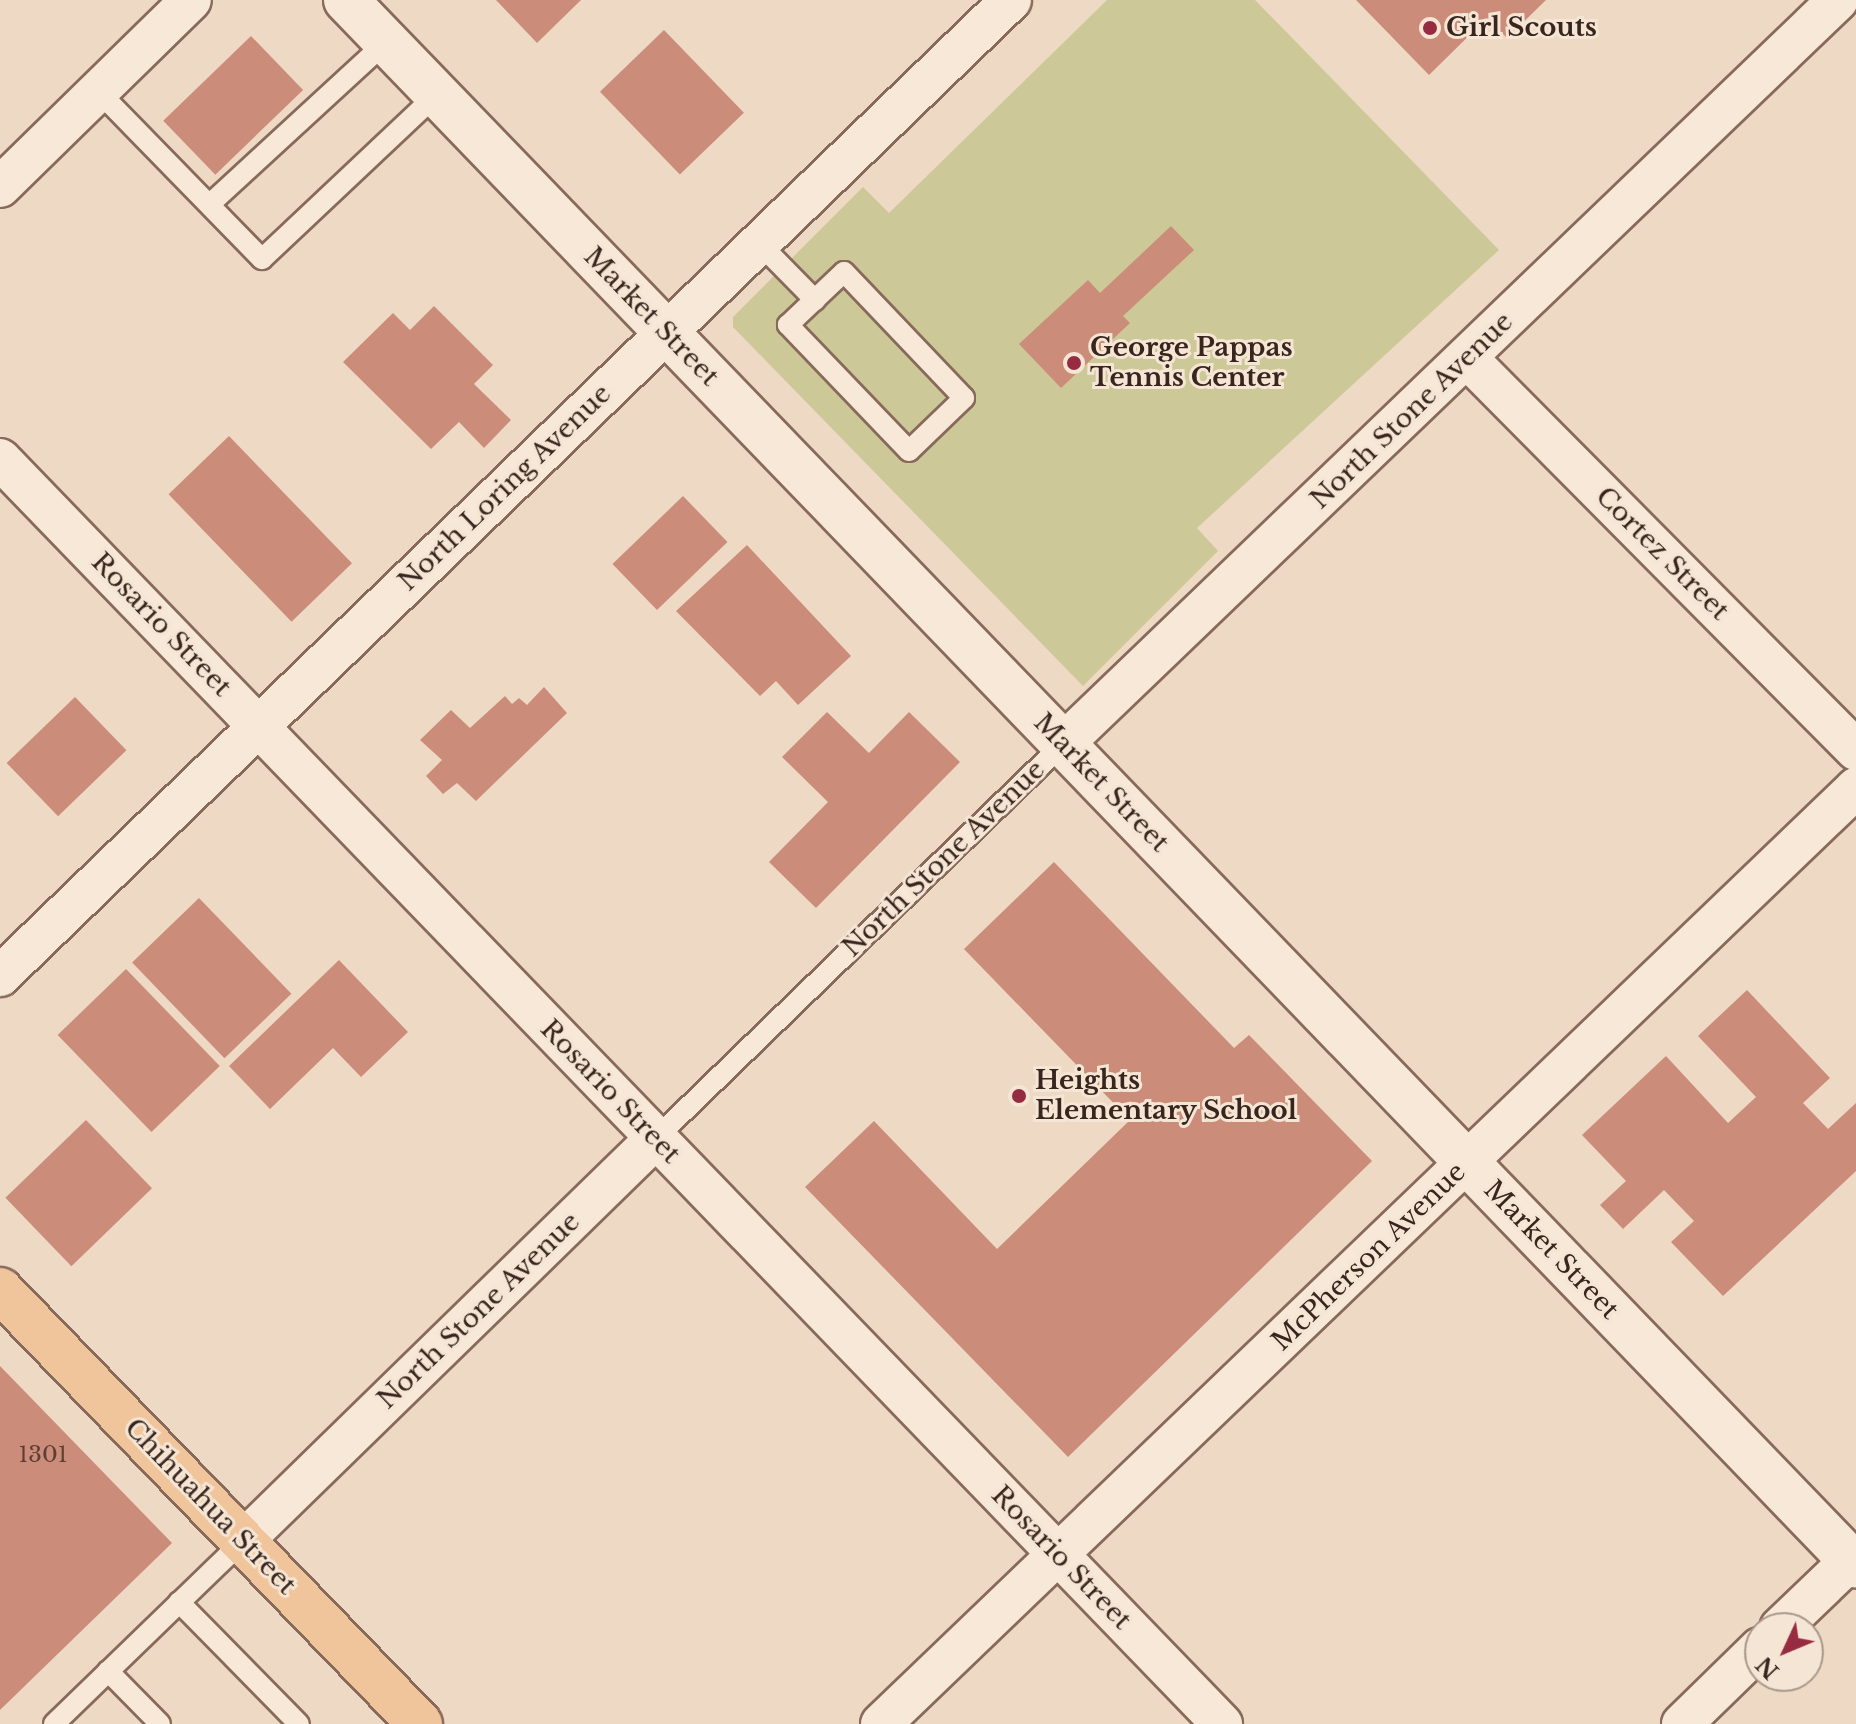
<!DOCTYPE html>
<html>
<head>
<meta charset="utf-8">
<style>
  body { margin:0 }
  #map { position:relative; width:1856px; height:1724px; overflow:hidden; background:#eed9c4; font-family:"Libre Baskerville",serif }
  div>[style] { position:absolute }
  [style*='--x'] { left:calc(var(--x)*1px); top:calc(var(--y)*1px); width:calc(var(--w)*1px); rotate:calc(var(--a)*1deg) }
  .green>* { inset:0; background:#ccc898 }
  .building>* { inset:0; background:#cb8c7a; transform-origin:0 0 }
  .roads { filter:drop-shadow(2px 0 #886a5b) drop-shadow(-2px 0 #886a5b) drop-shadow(0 2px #886a5b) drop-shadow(0 -2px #886a5b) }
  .lane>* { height:20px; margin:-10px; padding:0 10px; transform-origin:10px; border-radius:10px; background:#f8e8d7 }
  .street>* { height:40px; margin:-20px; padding:0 20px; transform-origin:20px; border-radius:20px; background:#f8e8d7 }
  .secondary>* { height:44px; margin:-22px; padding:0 22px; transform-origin:22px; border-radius:22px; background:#f8e8d7 }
  .primary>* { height:44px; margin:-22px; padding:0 22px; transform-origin:22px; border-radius:22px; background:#f0c59c }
  .dots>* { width:22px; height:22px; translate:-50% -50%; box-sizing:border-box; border:4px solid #f5e5d4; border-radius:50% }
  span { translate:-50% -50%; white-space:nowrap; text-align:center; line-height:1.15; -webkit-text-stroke:6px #f5e5d4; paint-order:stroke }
  .number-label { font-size:22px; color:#5d4035 }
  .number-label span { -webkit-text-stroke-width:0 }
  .poi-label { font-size:26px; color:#38261e; font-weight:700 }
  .left { translate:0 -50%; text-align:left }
  .street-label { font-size:26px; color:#38261e }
  .north { position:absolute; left:1744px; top:1612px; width:80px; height:80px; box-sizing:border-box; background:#f5e5d4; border:2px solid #a9998b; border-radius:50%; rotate:226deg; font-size:22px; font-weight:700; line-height:32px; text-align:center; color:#38261e }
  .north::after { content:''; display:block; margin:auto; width:28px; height:36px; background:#972b41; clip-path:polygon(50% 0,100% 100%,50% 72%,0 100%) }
</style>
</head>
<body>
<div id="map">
  <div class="green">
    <div style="clip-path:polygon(1107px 0,1255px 0,1499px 250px,1197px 528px,1218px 551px,1083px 686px,733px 327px,733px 317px,863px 187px,889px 213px)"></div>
  </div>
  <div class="building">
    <div style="clip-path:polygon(496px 0,581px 0,537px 43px)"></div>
    <div style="clip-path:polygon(1356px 0,1546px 0,1507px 38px,1487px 18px,1429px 75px)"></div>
    <div style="left:664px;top:30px;width:115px;height:89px;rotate:46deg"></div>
    <div style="left:251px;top:36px;width:75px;height:122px;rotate:46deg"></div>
    <div style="clip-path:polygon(1171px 226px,1194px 250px,1123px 316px,1130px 323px,1061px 388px,1019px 344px,1088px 280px,1100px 293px)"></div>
    <div style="clip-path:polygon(434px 306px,493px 365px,474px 384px,511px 420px,484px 448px,459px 422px,431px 449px,343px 362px,393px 313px,410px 330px)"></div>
    <div style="left:229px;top:436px;width:177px;height:84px;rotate:46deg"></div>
    <div style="left:683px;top:496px;width:64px;height:98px;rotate:46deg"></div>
    <div style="clip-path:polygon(747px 545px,851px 656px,798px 705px,776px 681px,760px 696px,676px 611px)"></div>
    <div style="clip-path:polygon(544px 687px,567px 713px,476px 801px,457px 783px,443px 794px,426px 776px,442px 760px,420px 740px,451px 710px,470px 728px,505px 696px,512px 704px,519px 698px,527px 705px)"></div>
    <div style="left:75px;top:697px;width:74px;height:95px;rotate:46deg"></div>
    <div style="clip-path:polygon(827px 712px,869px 753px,909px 712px,960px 762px,816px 908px,769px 862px,828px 802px,782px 757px)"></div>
    <div style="clip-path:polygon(1054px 862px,1234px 1048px,1249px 1035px,1372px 1161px,1068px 1457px,805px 1187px,874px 1121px,997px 1249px,1130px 1120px,964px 949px)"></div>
    <div style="left:199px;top:898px;width:133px;height:93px;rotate:46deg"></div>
    <div style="clip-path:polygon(339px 960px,408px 1032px,361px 1077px,333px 1048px,270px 1109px,229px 1066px)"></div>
    <div style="left:126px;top:969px;width:135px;height:95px;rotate:46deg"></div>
    <div style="clip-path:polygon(1747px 990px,1830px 1078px,1803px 1103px,1828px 1129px,1856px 1103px,1856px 1171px,1723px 1296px,1671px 1242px,1694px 1221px,1664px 1190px,1623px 1229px,1600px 1205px,1626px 1181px,1582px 1135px,1666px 1056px,1728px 1123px,1756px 1097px,1698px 1036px)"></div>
    <div style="left:86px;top:1120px;width:95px;height:112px;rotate:46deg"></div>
    <div style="clip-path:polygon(0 1366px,172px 1543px,0 1710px)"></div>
  </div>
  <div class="roads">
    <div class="lane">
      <div style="--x:98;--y:91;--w:235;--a:45.7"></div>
      <div style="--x:262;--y:259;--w:241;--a:-43.3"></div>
      <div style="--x:210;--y:204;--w:239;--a:-42.6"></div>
      <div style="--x:759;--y:243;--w:80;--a:45.5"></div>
      <div style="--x:844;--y:272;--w:174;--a:46.4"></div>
      <div style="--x:964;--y:398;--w:76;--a:136.1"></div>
      <div style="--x:909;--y:451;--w:175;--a:-133.8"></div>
      <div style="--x:788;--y:325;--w:77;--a:-43.4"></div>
      <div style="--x:655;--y:1139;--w:568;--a:-44.07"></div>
      <div style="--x:179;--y:1602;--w:171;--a:45.5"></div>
      <div style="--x:108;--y:1671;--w:74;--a:45.5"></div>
      <div style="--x:54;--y:1724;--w:263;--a:-44.1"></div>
    </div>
    <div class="street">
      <div style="--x:0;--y:187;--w:267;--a:-44.4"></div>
      <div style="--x:1468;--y:359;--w:551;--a:45.22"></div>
      <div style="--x:0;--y:459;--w:1759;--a:45.99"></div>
      <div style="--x:1063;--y:744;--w:1074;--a:-43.83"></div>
      <div style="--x:0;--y:976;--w:1405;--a:-43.99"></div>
      <div style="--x:243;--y:1541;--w:576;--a:-44.3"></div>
      <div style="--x:1780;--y:1628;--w:105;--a:-43.8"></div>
      <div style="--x:881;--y:1724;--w:1352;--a:-43.83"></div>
      <div style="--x:1682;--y:1724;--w:109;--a:-44.3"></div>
    </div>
    <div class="secondary">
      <div style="--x:346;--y:0;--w:2175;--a:46.04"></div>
    </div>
    <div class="primary">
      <div style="--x:0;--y:1290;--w:604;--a:45.94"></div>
    </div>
  </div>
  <div class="dots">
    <div style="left:1430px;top:28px;background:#972b41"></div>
    <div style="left:1074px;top:363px;background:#972b41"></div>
    <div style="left:1019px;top:1096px;background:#972b41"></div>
  </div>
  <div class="number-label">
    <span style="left:43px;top:1455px">1301</span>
  </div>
  <div class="poi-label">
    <span class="left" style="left:1446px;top:28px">Girl Scouts</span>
    <span class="left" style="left:1090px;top:363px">George Pappas<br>Tennis Center</span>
    <span class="left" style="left:1035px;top:1096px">Heights<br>Elementary School</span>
  </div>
  <div class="street-label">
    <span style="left:651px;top:317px;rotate:46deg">Market Street</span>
    <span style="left:1412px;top:411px;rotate:-44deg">North Stone Avenue</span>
    <span style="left:505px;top:488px;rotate:-44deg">North Loring Avenue</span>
    <span style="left:1662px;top:554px;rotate:45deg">Cortez Street</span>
    <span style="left:161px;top:625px;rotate:46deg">Rosario Street</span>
    <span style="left:1101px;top:783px;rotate:46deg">Market Street</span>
    <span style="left:944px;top:859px;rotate:-44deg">North Stone Avenue</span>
    <span style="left:610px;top:1092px;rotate:46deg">Rosario Street</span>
    <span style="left:1551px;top:1250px;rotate:46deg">Market Street</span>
    <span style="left:1369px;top:1257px;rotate:-44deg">McPherson Avenue</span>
    <span style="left:479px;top:1311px;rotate:-44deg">North Stone Avenue</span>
    <span style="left:210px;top:1507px;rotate:46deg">Chihuahua Street</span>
    <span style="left:1061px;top:1558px;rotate:46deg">Rosario Street</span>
  </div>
  <div class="north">N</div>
</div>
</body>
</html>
